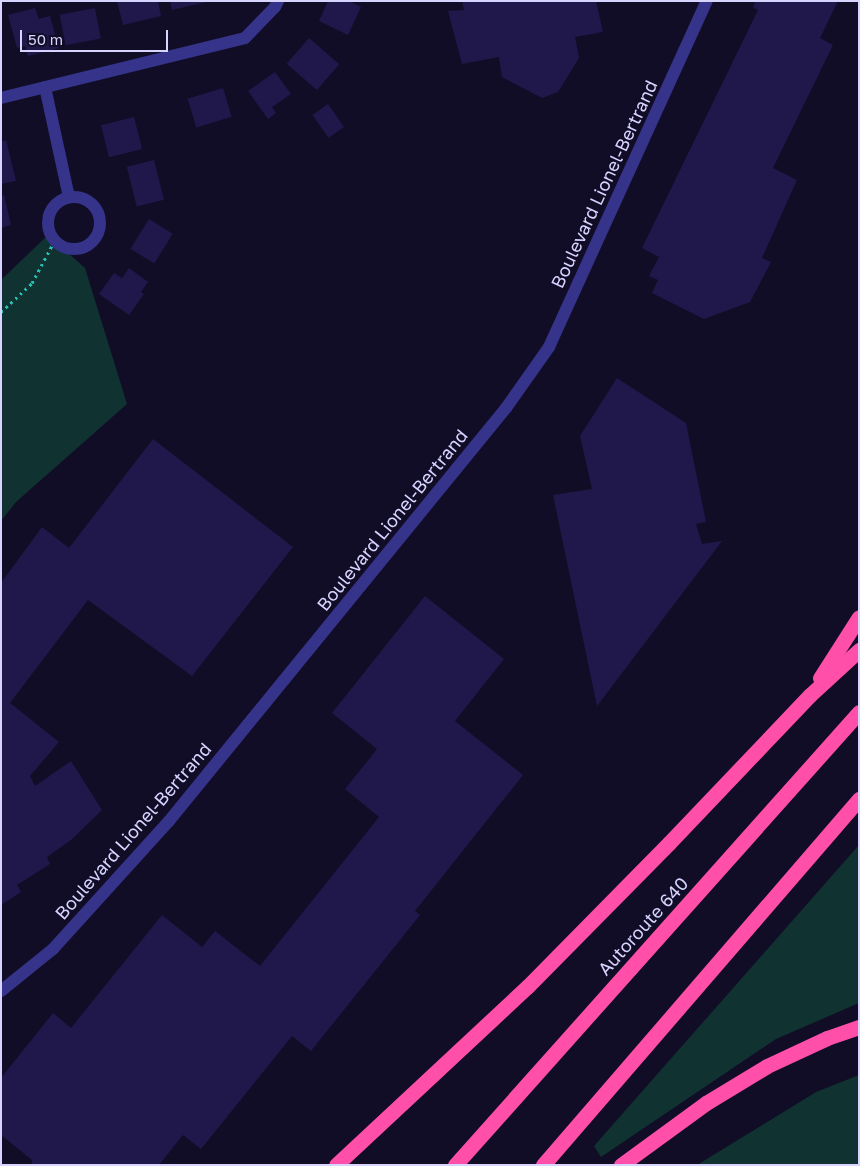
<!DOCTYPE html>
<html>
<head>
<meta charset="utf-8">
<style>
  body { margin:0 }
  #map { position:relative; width:860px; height:1166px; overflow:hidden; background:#110d27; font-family:"Golos Text",sans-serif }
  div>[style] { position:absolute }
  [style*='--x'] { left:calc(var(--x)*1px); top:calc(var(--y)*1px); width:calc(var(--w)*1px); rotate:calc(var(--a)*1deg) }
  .green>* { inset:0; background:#103230 }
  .building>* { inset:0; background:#20184a; transform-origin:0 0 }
  .path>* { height:3px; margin-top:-1.5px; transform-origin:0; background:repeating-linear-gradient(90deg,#25c2b4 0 2.5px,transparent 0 6.5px) }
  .minor>* { height:12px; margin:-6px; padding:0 6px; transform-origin:6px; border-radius:6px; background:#35348a }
  .minor>.ring { margin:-6px; padding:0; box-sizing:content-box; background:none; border:12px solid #35348a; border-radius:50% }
  .highway>* { height:15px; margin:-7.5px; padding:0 7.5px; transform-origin:7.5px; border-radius:7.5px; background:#ff4fa8 }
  span { translate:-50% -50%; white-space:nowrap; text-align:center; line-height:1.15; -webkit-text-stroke:4px #110d27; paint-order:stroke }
  .street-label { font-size:18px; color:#d7d4ff }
  .frame { position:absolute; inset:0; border:2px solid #d7d4ff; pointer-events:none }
  .scale { position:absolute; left:20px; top:30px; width:148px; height:22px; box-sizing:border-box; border:2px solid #d7d4ff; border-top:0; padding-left:6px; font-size:15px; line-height:18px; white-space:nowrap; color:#d7d4ff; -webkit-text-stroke:4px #110d27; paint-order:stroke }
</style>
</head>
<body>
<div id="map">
  <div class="green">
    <div style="clip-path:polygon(48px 235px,85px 268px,127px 404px,16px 502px,1px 521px,1px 280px)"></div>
    <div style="clip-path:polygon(859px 845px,859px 1003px,776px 1039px,601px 1157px,594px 1146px)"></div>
    <div style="clip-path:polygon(859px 1075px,859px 1165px,697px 1165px,816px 1092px)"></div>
  </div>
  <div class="building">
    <div style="clip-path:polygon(117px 1px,158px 1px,161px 16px,123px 25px)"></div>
    <div style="clip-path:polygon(170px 1px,206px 1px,206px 2px,172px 10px)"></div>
    <div style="clip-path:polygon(328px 1px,349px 1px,361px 7px,348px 35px,319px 21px)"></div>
    <div style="clip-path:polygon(462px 1px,596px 1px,603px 32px,575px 37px,579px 58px,558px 92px,542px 98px,502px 77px,499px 57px,462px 64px,448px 11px,464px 10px)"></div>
    <div style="clip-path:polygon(756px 1px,838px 1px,820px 38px,833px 45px,773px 168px,797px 180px,762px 258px,771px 262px,750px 302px,704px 319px,652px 293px,658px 280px,649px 276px,659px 257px,642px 248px,758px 10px,753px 7px)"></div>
    <div style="clip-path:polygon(35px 8px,39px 19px,50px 16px,59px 48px,28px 56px,25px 46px,17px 48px,8px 15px)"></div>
    <div style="left:95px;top:8px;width:31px;height:36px;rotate:79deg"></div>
    <div style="left:309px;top:38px;width:40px;height:34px;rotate:41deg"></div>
    <div style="clip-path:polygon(275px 72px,291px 94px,272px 107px,276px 113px,268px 119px,248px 91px)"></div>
    <div style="left:223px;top:88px;width:30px;height:37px;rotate:73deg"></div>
    <div style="left:328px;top:104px;width:28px;height:19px;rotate:55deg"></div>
    <div style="left:134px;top:117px;width:33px;height:34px;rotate:76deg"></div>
    <div style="clip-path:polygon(6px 140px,16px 181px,1px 184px,1px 142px)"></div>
    <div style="left:154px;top:160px;width:41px;height:28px;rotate:76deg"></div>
    <div style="clip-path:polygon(4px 195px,11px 225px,1px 228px,1px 196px)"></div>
    <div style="left:149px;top:219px;width:28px;height:35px;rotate:32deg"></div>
    <div style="clip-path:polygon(129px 268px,148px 282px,141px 292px,144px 294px,129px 315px,99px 294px,114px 273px,122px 278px)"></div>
    <div style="clip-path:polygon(617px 378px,686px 423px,706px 522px,696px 524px,702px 544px,722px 541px,597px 706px,553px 495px,592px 489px,580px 436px)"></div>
    <div style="clip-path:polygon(153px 439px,293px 547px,192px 676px,88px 600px,10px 703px,59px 742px,30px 776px,35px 786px,71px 761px,102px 810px,71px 840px,47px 857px,50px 864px,17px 885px,21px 892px,1px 905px,1px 583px,42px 527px,69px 548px)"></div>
    <div style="clip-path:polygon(425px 596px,504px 659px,455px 721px,523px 775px,415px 911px,420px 915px,311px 1051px,292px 1036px,201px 1149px,183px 1135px,159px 1165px,32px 1165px,32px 1160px,1px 1135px,1px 1078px,53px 1013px,71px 1028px,162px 915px,202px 947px,215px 931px,260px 966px,379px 817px,345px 789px,377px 749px,332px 713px)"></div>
  </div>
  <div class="path">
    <div style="--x:1;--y:312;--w:42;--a:-43.1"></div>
    <div style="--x:32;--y:283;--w:49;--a:-61.9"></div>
  </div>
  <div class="minor">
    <div style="--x:45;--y:87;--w:113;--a:77.7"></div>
    <div style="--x:1;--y:98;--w:251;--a:-13.8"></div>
    <div style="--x:245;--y:38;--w:43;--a:-45.9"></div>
    <div style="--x:275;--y:7;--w:7;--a:-63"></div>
    <div class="ring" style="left:48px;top:197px;width:40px;height:40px"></div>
    <div style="--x:1;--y:991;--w:67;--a:-38.9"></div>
    <div style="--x:53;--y:949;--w:173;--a:-47.8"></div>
    <div style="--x:169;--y:821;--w:533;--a:-50.79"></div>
    <div style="--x:506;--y:408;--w:75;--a:-54.8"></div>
    <div style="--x:549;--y:347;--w:380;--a:-65.5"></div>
  </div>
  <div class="highway">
    <div style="--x:820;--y:678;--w:72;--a:-57.4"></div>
    <div style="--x:336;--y:1165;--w:262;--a:-43"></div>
    <div style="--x:528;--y:986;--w:201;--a:-45.4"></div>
    <div style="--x:669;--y:843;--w:204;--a:-46.4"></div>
    <div style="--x:810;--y:695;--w:67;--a:-42.6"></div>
    <div style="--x:455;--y:1165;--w:607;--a:-48.27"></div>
    <div style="--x:543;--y:1165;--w:484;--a:-49.2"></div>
    <div style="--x:621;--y:1165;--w:105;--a:-36.1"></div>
    <div style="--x:706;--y:1103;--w:71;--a:-31.2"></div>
    <div style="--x:767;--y:1066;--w:66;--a:-25"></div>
    <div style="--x:827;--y:1038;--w:34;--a:-19"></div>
  </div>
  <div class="street-label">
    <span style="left:604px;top:184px;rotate:-65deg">Boulevard Lionel-Bertrand</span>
    <span style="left:392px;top:520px;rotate:-51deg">Boulevard Lionel-Bertrand</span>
    <span style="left:133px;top:831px;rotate:-49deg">Boulevard Lionel-Bertrand</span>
    <span style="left:643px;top:926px;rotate:-48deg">Autoroute 640</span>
  </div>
  <div class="frame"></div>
  <div class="scale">50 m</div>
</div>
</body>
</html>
